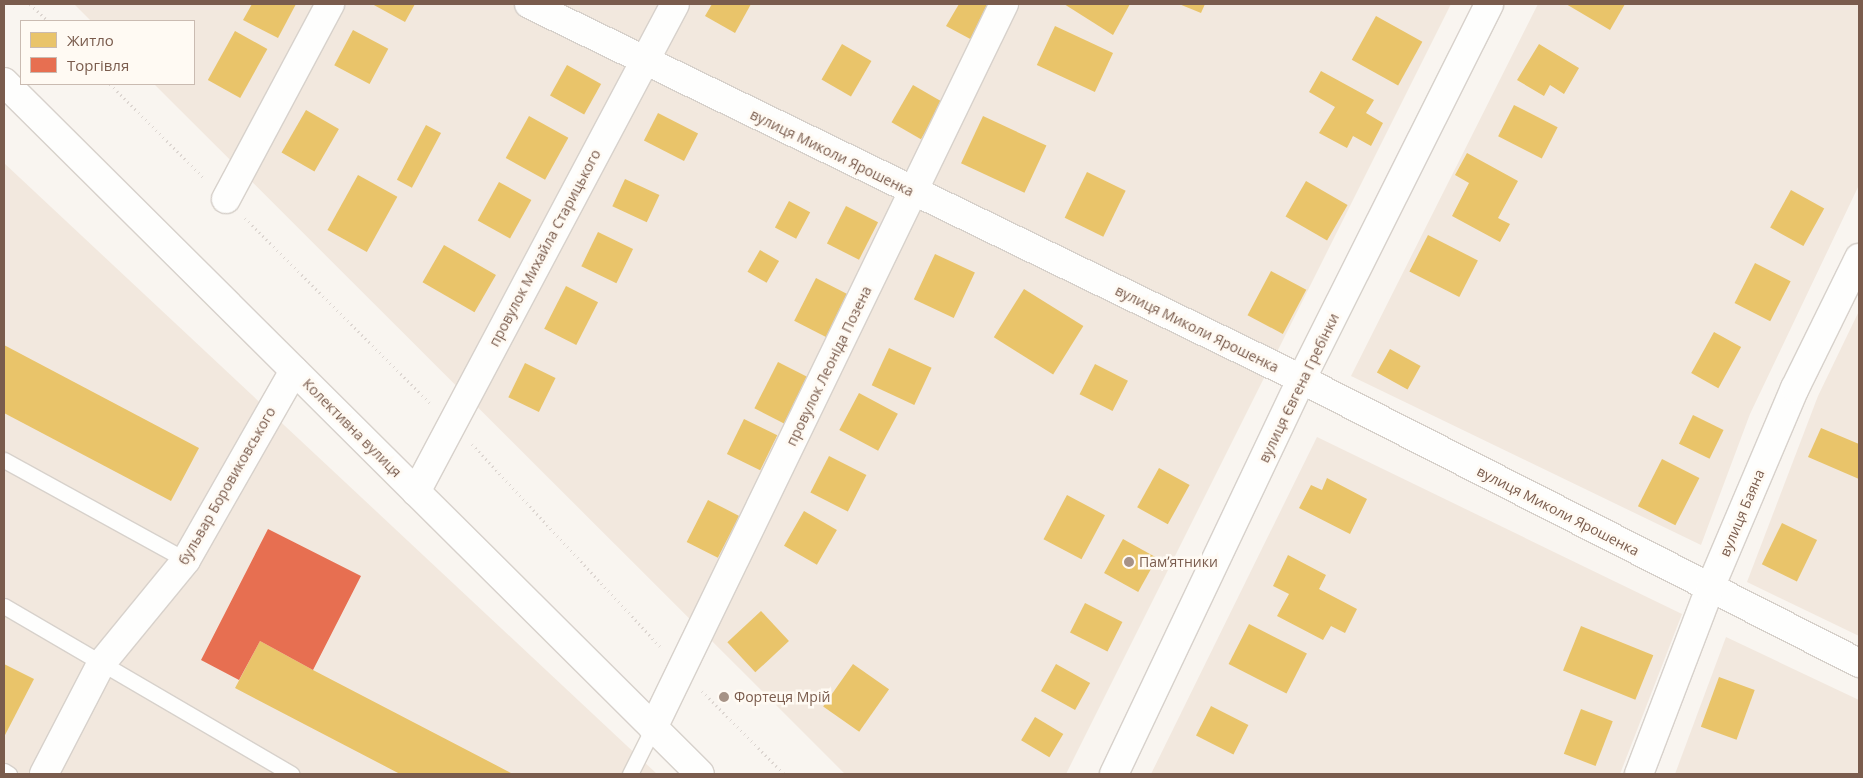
<!DOCTYPE html>
<html>
<head>
<meta charset="utf-8">
<style>
  body { margin:0 }
  #map { position:relative; width:1863px; height:778px; overflow:hidden; background:#f9f5f0; font-family:"Open Sans",sans-serif }
  div>[style] { position:absolute }
  [style*='--x'] { left:calc(var(--x)*1px); top:calc(var(--y)*1px); width:calc(var(--w)*1px); rotate:calc(var(--a)*1deg) }
  .residential>* { inset:0; background:#f2e8de }
  .homes>* { inset:0; background:#e9c46a; transform-origin:0 0 }
  .shops>* { inset:0; background:#e76f51 }
  .path>* { height:3px; margin-top:-1.5px; transform-origin:0; background:repeating-linear-gradient(90deg,#dcd5d0 0 1px,transparent 0 5px) }
  .roads { filter:drop-shadow(1px 0 #d7d1cb) drop-shadow(-1px 0 #d7d1cb) drop-shadow(0 1px #d7d1cb) drop-shadow(0 -1px #d7d1cb) }
  .service>* { height:15px; margin:-7.5px; padding:0 7.5px; transform-origin:7.5px; border-radius:7.5px; background:#fefefd }
  .minor>* { height:28px; margin:-14px; padding:0 14px; transform-origin:14px; border-radius:14px; background:#fefefd }
  .dots>* { width:14px; height:14px; translate:-50% -50%; box-sizing:border-box; border:2px solid #fffaf3; border-radius:50% }
  span { translate:-50% -50%; white-space:nowrap; text-align:center; line-height:1.15; -webkit-text-stroke:5px #fffaf3; paint-order:stroke }
  .street-label { font-size:14px; color:#7a5c4d }
  .poi-label { font-size:14px; color:#7a5c4d }
  .left { translate:0 -50%; text-align:left }
  .frame { position:absolute; inset:0; border:5px solid #7a5c4d; pointer-events:none }
  .legend { position:absolute; left:20px; top:20px; width:175px; height:65px; box-sizing:border-box; background:#fffaf3; border:1px solid #cabbb1; margin:0; padding:6px 9px; list-style:none; font-size:15px; color:#7a5c4d }
  .legend li { display:flex; align-items:center; gap:10px; height:25px }
  .legend b { width:25px; border:1px solid #cabbb1 }
</style>
</head>
<body>
<div id="map">
  <div class="residential">
    <div style="clip-path:polygon(74px 4px,1451px 4px,1066px 774px,845px 774px,154px 84px,194px 84px,194px 21px,91px 21px)"></div>
    <div style="clip-path:polygon(1538px 4px,1859px 4px,1859px 185px,1750px 414px,1701px 545px,1351px 376px)"></div>
    <div style="clip-path:polygon(4px 163px,657px 774px,4px 774px)"></div>
    <div style="clip-path:polygon(1859px 311px,1859px 636px,1747px 582px,1818px 396px)"></div>
    <div style="clip-path:polygon(1317px 437px,1682px 614px,1620px 774px,1151px 774px)"></div>
    <div style="clip-path:polygon(1726px 637px,1859px 700px,1859px 774px,1675px 774px)"></div>
  </div>
  <div class="homes">
    <div style="clip-path:polygon(252px 4px,296px 4px,278px 38px,243px 20px)"></div>
    <div style="clip-path:polygon(372px 4px,415px 4px,405px 22px)"></div>
    <div style="clip-path:polygon(712px 4px,751px 4px,735px 33px,705px 16px)"></div>
    <div style="clip-path:polygon(959px 4px,991px 4px,974px 41px,946px 26px)"></div>
    <div style="clip-path:polygon(1064px 4px,1130px 4px,1113px 35px)"></div>
    <div style="clip-path:polygon(1179px 4px,1205px 4px,1201px 13px)"></div>
    <div style="clip-path:polygon(1566px 4px,1625px 4px,1610px 30px)"></div>
    <div style="left:1376px;top:16px;width:53px;height:50px;rotate:29deg"></div>
    <div style="left:1055px;top:26px;width:64px;height:43px;rotate:25deg"></div>
    <div style="left:353px;top:30px;width:40px;height:40px;rotate:28deg"></div>
    <div style="left:235px;top:31px;width:37px;height:56px;rotate:29deg"></div>
    <div style="left:842px;top:44px;width:34px;height:41px;rotate:30deg"></div>
    <div style="clip-path:polygon(1539px 44px,1579px 68px,1564px 94px,1550px 85px,1544px 96px,1517px 80px)"></div>
    <div style="left:567px;top:65px;width:39px;height:35px;rotate:29deg"></div>
    <div style="clip-path:polygon(1321px 71px,1374px 100px,1366px 113px,1383px 123px,1371px 146px,1353px 136px,1347px 148px,1319px 133px,1335px 107px,1309px 92px)"></div>
    <div style="left:913px;top:85px;width:34px;height:43px;rotate:30deg"></div>
    <div style="left:1514px;top:105px;width:49px;height:35px;rotate:27deg"></div>
    <div style="left:306px;top:110px;width:38px;height:49px;rotate:30deg"></div>
    <div style="left:658px;top:113px;width:45px;height:31px;rotate:27deg"></div>
    <div style="left:529px;top:116px;width:45px;height:48px;rotate:29deg"></div>
    <div style="left:983px;top:116px;width:70px;height:52px;rotate:25deg"></div>
    <div style="left:426px;top:125px;width:17px;height:62px;rotate:28deg"></div>
    <div style="clip-path:polygon(1467px 153px,1518px 181px,1498px 218px,1510px 224px,1500px 242px,1452px 216px,1469px 183px,1455px 175px)"></div>
    <div style="left:1087px;top:172px;width:43px;height:51px;rotate:26deg"></div>
    <div style="left:358px;top:175px;width:45px;height:63px;rotate:29deg"></div>
    <div style="left:625px;top:179px;width:38px;height:30px;rotate:25deg"></div>
    <div style="left:1306px;top:181px;width:48px;height:41px;rotate:30deg"></div>
    <div style="left:499px;top:182px;width:37px;height:44px;rotate:29deg"></div>
    <div style="left:1791px;top:190px;width:38px;height:43px;rotate:29deg"></div>
    <div style="left:789px;top:201px;width:24px;height:30px;rotate:28deg"></div>
    <div style="left:846px;top:206px;width:36px;height:42px;rotate:27deg"></div>
    <div style="left:598px;top:232px;width:39px;height:38px;rotate:26deg"></div>
    <div style="left:1428px;top:235px;width:56px;height:41px;rotate:27deg"></div>
    <div style="left:444px;top:245px;width:60px;height:43px;rotate:30deg"></div>
    <div style="left:760px;top:250px;width:22px;height:25px;rotate:30deg"></div>
    <div style="left:935px;top:254px;width:44px;height:50px;rotate:25deg"></div>
    <div style="left:1755px;top:263px;width:40px;height:45px;rotate:27deg"></div>
    <div style="left:1271px;top:271px;width:40px;height:50px;rotate:28deg"></div>
    <div style="left:816px;top:278px;width:40px;height:48px;rotate:27deg"></div>
    <div style="left:566px;top:286px;width:36px;height:48px;rotate:27deg"></div>
    <div style="left:1024px;top:289px;width:70px;height:57px;rotate:32deg"></div>
    <div style="left:1714px;top:332px;width:31px;height:47px;rotate:29deg"></div>
    <div style="clip-path:polygon(4px 345px,199px 448px,171px 501px,4px 413px)"></div>
    <div style="left:889px;top:348px;width:47px;height:41px;rotate:25deg"></div>
    <div style="left:1390px;top:349px;width:35px;height:27px;rotate:29deg"></div>
    <div style="left:778px;top:362px;width:36px;height:52px;rotate:27deg"></div>
    <div style="left:525px;top:363px;width:34px;height:38px;rotate:26deg"></div>
    <div style="left:1095px;top:364px;width:37px;height:34px;rotate:27deg"></div>
    <div style="left:859px;top:393px;width:44px;height:42px;rotate:28deg"></div>
    <div style="left:1693px;top:415px;width:34px;height:32px;rotate:26deg"></div>
    <div style="left:744px;top:419px;width:37px;height:39px;rotate:26deg"></div>
    <div style="clip-path:polygon(1821px 428px,1859px 444px,1859px 479px,1808px 457px)"></div>
    <div style="left:829px;top:456px;width:42px;height:41px;rotate:27deg"></div>
    <div style="left:1662px;top:459px;width:42px;height:53px;rotate:27deg"></div>
    <div style="left:1159px;top:468px;width:35px;height:45px;rotate:29deg"></div>
    <div style="clip-path:polygon(1327px 478px,1367px 499px,1350px 534px,1299px 508px,1311px 485px,1322px 490px)"></div>
    <div style="left:1067px;top:495px;width:43px;height:50px;rotate:28deg"></div>
    <div style="left:708px;top:500px;width:35px;height:47px;rotate:27deg"></div>
    <div style="left:804px;top:511px;width:38px;height:40px;rotate:30deg"></div>
    <div style="left:1782px;top:523px;width:39px;height:46px;rotate:26deg"></div>
    <div style="left:1123px;top:539px;width:39px;height:39px;rotate:29deg"></div>
    <div style="clip-path:polygon(1288px 555px,1326px 575px,1319px 589px,1357px 609px,1345px 633px,1331px 626px,1323px 640px,1277px 616px,1289px 594px,1273px 586px)"></div>
    <div style="left:1085px;top:603px;width:42px;height:33px;rotate:27deg"></div>
    <div style="left:761px;top:611px;width:41px;height:46px;rotate:47deg"></div>
    <div style="left:1249px;top:624px;width:65px;height:45px;rotate:27deg"></div>
    <div style="left:1581px;top:626px;width:78px;height:48px;rotate:22deg"></div>
    <div style="clip-path:polygon(260px 641px,313px 670px,513px 774px,400px 774px,235px 688px)"></div>
    <div style="clip-path:polygon(4px 664px,34px 679px,4px 737px)"></div>
    <div style="left:853px;top:664px;width:44px;height:52px;rotate:35deg"></div>
    <div style="left:1056px;top:664px;width:39px;height:31px;rotate:29deg"></div>
    <div style="left:1719px;top:677px;width:38px;height:53px;rotate:20deg"></div>
    <div style="left:1211px;top:706px;width:42px;height:33px;rotate:27deg"></div>
    <div style="left:1581px;top:709px;width:34px;height:48px;rotate:21deg"></div>
    <div style="left:1035px;top:717px;width:33px;height:27px;rotate:31deg"></div>
  </div>
  <div class="shops">
    <div style="clip-path:polygon(268px 529px,361px 576px,313px 670px,260px 641px,239px 680px,201px 660px)"></div>
  </div>
  <div class="path">
    <div style="--x:30;--y:4;--w:25;--a:43"></div>
    <div style="--x:110;--y:84;--w:134;--a:45"></div>
    <div style="--x:245;--y:218;--w:262;--a:45"></div>
    <div style="--x:472;--y:444;--w:276;--a:47.1"></div>
    <div style="--x:702;--y:691;--w:117;--a:45.3"></div>
  </div>
  <div class="roads">
    <div class="service">
      <div style="--x:4;--y:460;--w:208;--a:28.8"></div>
      <div style="--x:4;--y:606;--w:333;--a:30.3"></div>
      <div style="--x:4;--y:771;--w:6;--a:31"></div>
      <div style="--x:630;--y:774;--w:51;--a:-63.4"></div>
    </div>
    <div class="minor">
      <div style="--x:529;--y:4;--w:834;--a:25.89"></div>
      <div style="--x:1279;--y:368;--w:651;--a:26.96"></div>
      <div style="--x:4;--y:82;--w:981;--a:44.83"></div>
      <div style="--x:226;--y:199;--w:221;--a:-61.9"></div>
      <div style="--x:416;--y:492;--w:552;--a:-62.04"></div>
      <div style="--x:653;--y:728;--w:805;--a:-64.14"></div>
      <div style="--x:44;--y:774;--w:124;--a:-62.6"></div>
      <div style="--x:101;--y:664;--w:134;--a:-50.7"></div>
      <div style="--x:186;--y:560;--w:218;--a:-60.3"></div>
      <div style="--x:1114;--y:774;--w:436;--a:-64.6"></div>
      <div style="--x:1301;--y:380;--w:420;--a:-63.4"></div>
      <div style="--x:1639;--y:774;--w:199;--a:-69.1"></div>
      <div style="--x:1710;--y:588;--w:217;--a:-67"></div>
      <div style="--x:1795;--y:388;--w:145;--a:-63.8"></div>
    </div>
  </div>
  <div class="dots">
    <div style="left:1129px;top:562px;background:#a69286"></div>
    <div style="left:724px;top:697px;background:#a69286"></div>
  </div>
  <div class="street-label">
    <span style="left:832px;top:153px;rotate:26deg">вулиця Миколи Ярошенка</span>
    <span style="left:545px;top:248px;rotate:-62deg">провулок Михайла Старицького</span>
    <span style="left:1197px;top:329px;rotate:26deg">вулиця Миколи Ярошенка</span>
    <span style="left:829px;top:366px;rotate:-64deg">провулок Леоніда Позена</span>
    <span style="left:1299px;top:388px;rotate:-64deg">вулиця Євгена Гребінки</span>
    <span style="left:352px;top:428px;rotate:45deg">Колективна вулиця</span>
    <span style="left:227px;top:486px;rotate:-60deg">бульвар Боровиковського</span>
    <span style="left:1558px;top:511px;rotate:27deg">вулиця Миколи Ярошенка</span>
    <span style="left:1742px;top:513px;rotate:-67deg">вулиця Баяна</span>
  </div>
  <div class="poi-label">
    <span class="left" style="left:1139px;top:562px">Памʼятники</span>
    <span class="left" style="left:734px;top:697px">Фортеця Мрій</span>
  </div>
  <div class="frame"></div>
  <ul class="legend">
  <li><b style="height:14px;background:#e9c46a"></b>Житло</li>
  <li><b style="height:14px;background:#e76f51"></b>Торгівля</li>
  </ul>
</div>
</body>
</html>
